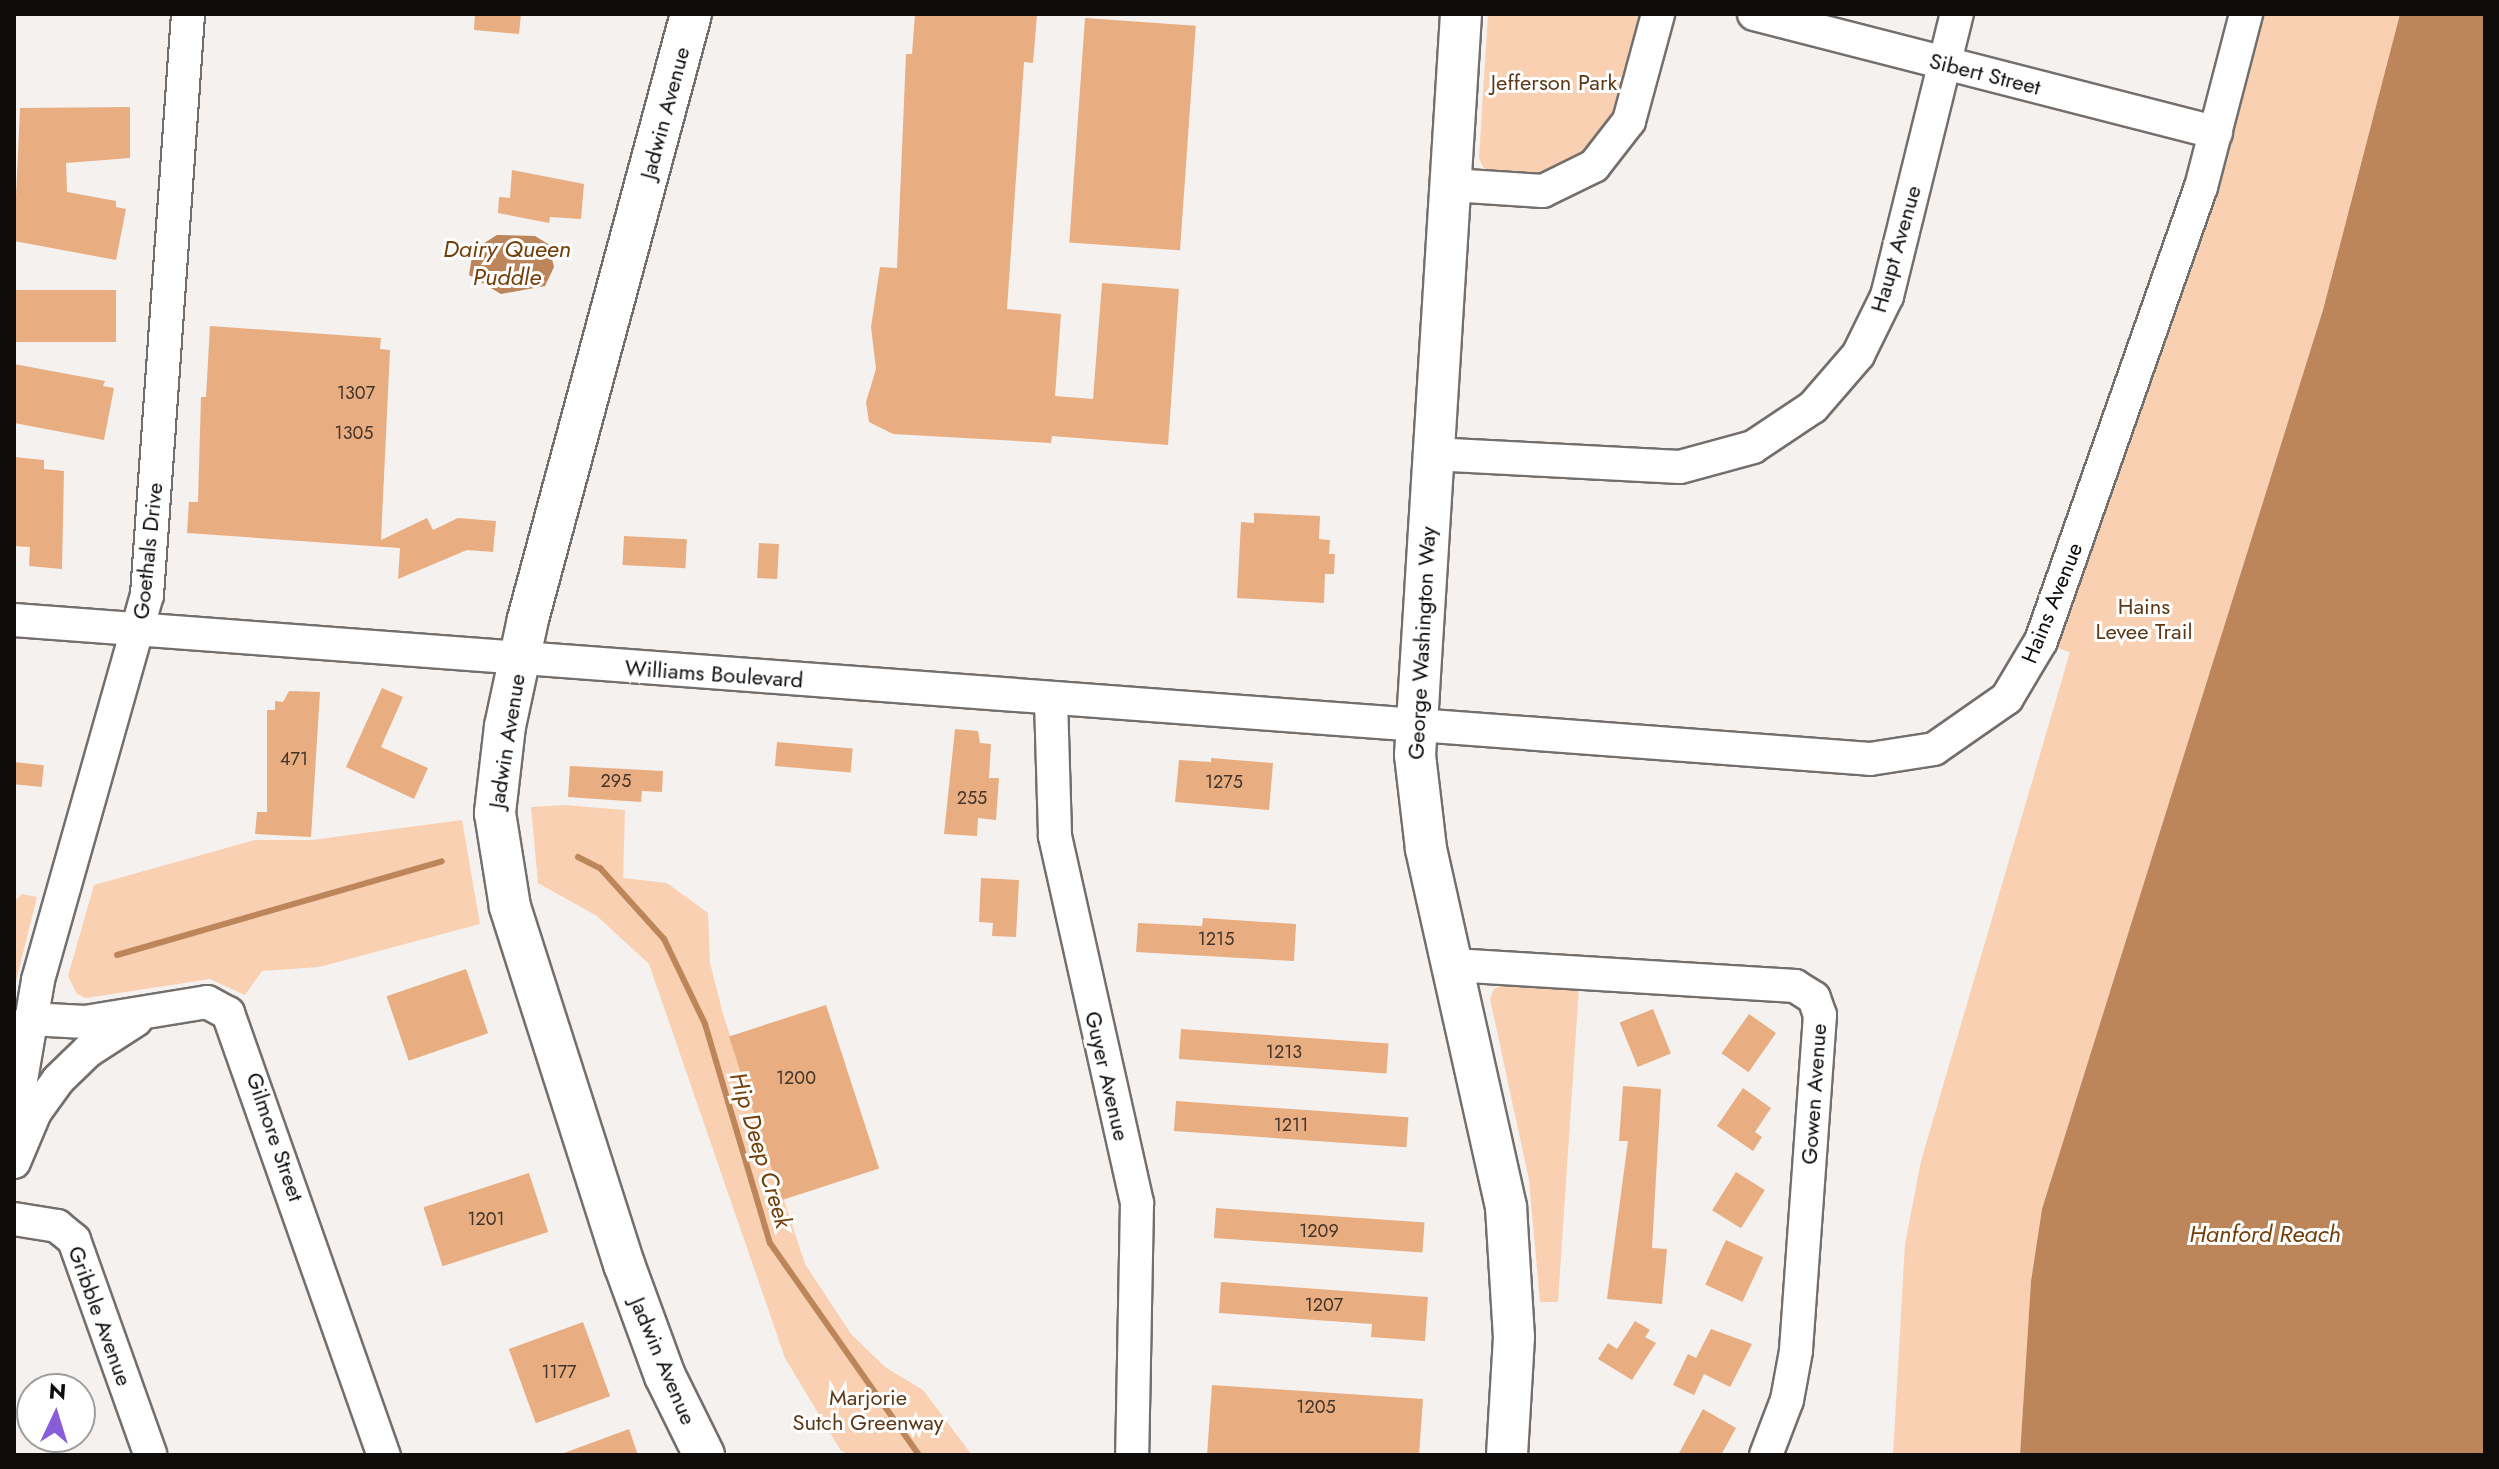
<!DOCTYPE html>
<html>
<head>
<meta charset="utf-8">
<style>
  body { margin:0 }
  #map { position:relative; width:2499px; height:1469px; overflow:hidden; background:#f5f1ef; font-family:Jost,sans-serif }
  div>[style] { position:absolute }
  [style*='--x'] { left:calc(var(--x)*1px); top:calc(var(--y)*1px); width:calc(var(--w)*1px); rotate:calc(var(--a)*1deg) }
  .green>* { inset:0; background:#f9d0b1 }
  .water>* { inset:0; background:#bc855a }
  .stream>* { height:6px; margin:-3px; padding:0 3px; transform-origin:3px; border-radius:3px; background:#bc855a }
  .building>* { inset:0; background:#e8ae82; transform-origin:0 0 }
  .roads { filter:drop-shadow(2px 0 #736f6d) drop-shadow(-2px 0 #736f6d) drop-shadow(0 2px #736f6d) drop-shadow(0 -2px #736f6d) }
  .minor>* { height:32px; margin:-16px; padding:0 16px; transform-origin:16px; border-radius:16px; background:#fff }
  .major>* { height:40px; margin:-20px; padding:0 20px; transform-origin:20px; border-radius:20px; background:#fff }
  span { translate:-50% -50%; white-space:nowrap; text-align:center; line-height:1.15; -webkit-text-stroke:6px #fff; paint-order:stroke }
  .number-label { font-size:18px; color:#443429 }
  .number-label span { -webkit-text-stroke-width:0 }
  .street-label { font-size:22px; color:#0d0c0b }
  .park-label { font-size:22px; color:#5d3716 }
  .water-label { font-size:24px; color:#733e08; font-style:italic }
  .frame { position:absolute; inset:0; border:16px solid #0d0c0b; pointer-events:none }
  .north { position:absolute; left:16px; top:1373px; width:80px; height:80px; box-sizing:border-box; background:#fff; border:2px solid #9e9e9d; border-radius:50%; rotate:4deg; font-size:22px; font-weight:700; line-height:32px; text-align:center; color:#0d0c0b }
  .north::after { content:''; display:block; margin:auto; width:28px; height:36px; background:#885dd7; clip-path:polygon(50% 0,100% 100%,50% 72%,0 100%) }
</style>
</head>
<body>
<div id="map">
  <div class="green">
    <div style="clip-path:polygon(1488px 14px,1642px 14px,1617px 113px,1585px 154px,1535px 175px,1492px 174px,1483px 167px,1479px 158px)"></div>
    <div style="clip-path:polygon(2259px 14px,2400px 14px,2323px 310px,2042px 1209px,2031px 1281px,2020px 1455px,1893px 1455px,1905px 1244px,1921px 1161px,2070px 652px,2051px 646px)"></div>
    <div style="clip-path:polygon(564px 805px,625px 810px,623px 878px,667px 883px,708px 913px,710px 963px,723px 1014px,805px 1264px,851px 1334px,885px 1367px,923px 1390px,972px 1455px,850px 1455px,841px 1451px,785px 1358px,649px 964px,597px 916px,538px 883px,531px 807px)"></div>
    <div style="clip-path:polygon(462px 820px,480px 924px,319px 967px,262px 971px,245px 995px,210px 979px,86px 998px,77px 994px,68px 976px,94px 885px,255px 840px,312px 840px)"></div>
    <div style="clip-path:polygon(22px 894px,37px 897px,14px 989px,14px 901px)"></div>
    <div style="clip-path:polygon(1506px 983px,1579px 987px,1558px 1302px,1540px 1302px,1529px 1180px,1490px 999px,1494px 989px)"></div>
  </div>
  <div class="water">
    <div style="clip-path:polygon(2400px 14px,2485px 14px,2485px 1455px,2020px 1455px,2031px 1281px,2042px 1209px,2323px 310px)"></div>
    <div style="clip-path:polygon(497px 235px,535px 236px,548px 244px,554px 267px,545px 286px,501px 294px,469px 275px,473px 250px)"></div>
  </div>
  <div class="stream">
    <div style="--x:578;--y:857;--w:25;--a:27"></div>
    <div style="--x:600;--y:868;--w:96;--a:48"></div>
    <div style="--x:664;--y:939;--w:94;--a:64.2"></div>
    <div style="--x:705;--y:1024;--w:228;--a:73.5"></div>
    <div style="--x:770;--y:1243;--w:259;--a:54.9"></div>
    <div style="--x:117;--y:955;--w:338;--a:-16.1"></div>
  </div>
  <div class="building">
    <div style="clip-path:polygon(475px 14px,521px 14px,519px 34px,474px 30px)"></div>
    <div style="clip-path:polygon(915px 14px,1037px 15px,1033px 63px,1024px 62px,1007px 309px,1061px 314px,1055px 396px,1093px 399px,1102px 283px,1179px 289px,1168px 445px,1052px 436px,1051px 443px,893px 434px,869px 422px,866px 402px,876px 369px,871px 327px,880px 267px,897px 268px,906px 54px,912px 54px)"></div>
    <div style="left:1085px;top:18px;width:111px;height:225px;rotate:4deg"></div>
    <div style="clip-path:polygon(130px 107px,130px 158px,66px 163px,67px 192px,116px 201px,116px 207px,126px 209px,116px 260px,14px 241px,20px 108px)"></div>
    <div style="clip-path:polygon(512px 170px,584px 184px,581px 219px,550px 217px,549px 223px,498px 213px,499px 197px,510px 198px)"></div>
    <div style="left:116px;top:290px;width:52px;height:102px;rotate:90deg"></div>
    <div style="clip-path:polygon(210px 326px,381px 338px,380px 349px,390px 350px,381px 540px,427px 518px,433px 530px,458px 518px,496px 521px,493px 552px,467px 550px,398px 579px,400px 548px,187px 533px,189px 502px,198px 502px,201px 397px,206px 397px)"></div>
    <div style="clip-path:polygon(14px 364px,105px 381px,103px 386px,114px 388px,104px 440px,14px 423px)"></div>
    <div style="clip-path:polygon(14px 457px,44px 460px,44px 469px,64px 471px,62px 569px,29px 566px,30px 547px,14px 546px)"></div>
    <div style="clip-path:polygon(1254px 513px,1320px 516px,1319px 539px,1330px 540px,1329px 554px,1335px 554px,1334px 574px,1325px 574px,1324px 603px,1237px 598px,1241px 522px,1254px 523px)"></div>
    <div style="left:624px;top:536px;width:63px;height:29px;rotate:3deg"></div>
    <div style="left:759px;top:543px;width:20px;height:35px;rotate:3deg"></div>
    <div style="clip-path:polygon(382px 688px,403px 697px,381px 747px,428px 768px,414px 799px,346px 767px)"></div>
    <div style="clip-path:polygon(289px 691px,320px 692px,311px 837px,255px 834px,257px 812px,267px 812px,267px 710px,275px 710px,275px 701px,283px 702px)"></div>
    <div style="clip-path:polygon(955px 729px,978px 731px,980px 743px,991px 744px,989px 778px,999px 778px,996px 820px,978px 818px,977px 836px,944px 834px)"></div>
    <div style="left:777px;top:742px;width:76px;height:24px;rotate:5deg"></div>
    <div style="clip-path:polygon(1211px 758px,1273px 763px,1269px 810px,1175px 802px,1179px 760px,1211px 762px)"></div>
    <div style="left:14px;top:762px;width:30px;height:22px;rotate:6deg"></div>
    <div style="clip-path:polygon(570px 766px,663px 771px,662px 792px,642px 791px,641px 802px,568px 797px)"></div>
    <div style="clip-path:polygon(981px 878px,1019px 880px,1016px 937px,992px 936px,993px 923px,979px 922px)"></div>
    <div style="clip-path:polygon(1203px 918px,1296px 924px,1294px 961px,1136px 952px,1138px 923px,1202px 926px)"></div>
    <div style="left:466px;top:969px;width:68px;height:84px;rotate:71deg"></div>
    <div style="left:826px;top:1005px;width:172px;height:102px;rotate:72deg"></div>
    <div style="left:1653px;top:1009px;width:48px;height:36px;rotate:68deg"></div>
    <div style="left:1749px;top:1014px;width:33px;height:48px;rotate:35deg"></div>
    <div style="left:1181px;top:1029px;width:208px;height:30px;rotate:4deg"></div>
    <div style="clip-path:polygon(1623px 1086px,1661px 1089px,1652px 1248px,1667px 1249px,1662px 1304px,1607px 1299px,1628px 1141px,1619px 1141px)"></div>
    <div style="clip-path:polygon(1743px 1088px,1771px 1108px,1755px 1132px,1762px 1137px,1753px 1151px,1717px 1126px)"></div>
    <div style="left:1176px;top:1101px;width:233px;height:30px;rotate:4deg"></div>
    <div style="left:1736px;top:1172px;width:34px;height:45px;rotate:32deg"></div>
    <div style="left:529px;top:1173px;width:62px;height:111px;rotate:72deg"></div>
    <div style="left:1216px;top:1208px;width:209px;height:30px;rotate:4deg"></div>
    <div style="left:1726px;top:1240px;width:41px;height:49px;rotate:25deg"></div>
    <div style="clip-path:polygon(1221px 1282px,1428px 1297px,1425px 1341px,1371px 1337px,1372px 1324px,1219px 1313px)"></div>
    <div style="clip-path:polygon(1635px 1321px,1650px 1330px,1645px 1337px,1656px 1343px,1632px 1380px,1598px 1359px,1608px 1343px,1617px 1349px)"></div>
    <div style="left:583px;top:1322px;width:79px;height:79px;rotate:70deg"></div>
    <div style="clip-path:polygon(1711px 1329px,1752px 1344px,1730px 1387px,1704px 1374px,1694px 1395px,1673px 1385px,1688px 1354px,1696px 1358px)"></div>
    <div style="clip-path:polygon(1212px 1385px,1423px 1399px,1419px 1455px,1207px 1455px)"></div>
    <div style="clip-path:polygon(1703px 1409px,1736px 1428px,1721px 1455px,1678px 1455px)"></div>
    <div style="clip-path:polygon(629px 1429px,638px 1455px,564px 1455px,564px 1453px)"></div>
  </div>
  <div class="roads">
    <div class="minor">
      <div style="--x:1754;--y:14;--w:477;--a:14.4"></div>
      <div style="--x:1451;--y:185;--w:92;--a:3.7"></div>
      <div style="--x:1543;--y:191;--w:57;--a:-26.1"></div>
      <div style="--x:1594;--y:166;--w:57;--a:-52.1"></div>
      <div style="--x:1629;--y:121;--w:111;--a:-74.8"></div>
      <div style="--x:1432;--y:454;--w:248;--a:3"></div>
      <div style="--x:1680;--y:467;--w:76;--a:-15.3"></div>
      <div style="--x:1753;--y:447;--w:72;--a:-33.7"></div>
      <div style="--x:1813;--y:407;--w:69;--a:-49.1"></div>
      <div style="--x:1858;--y:355;--w:66;--a:-63.8"></div>
      <div style="--x:1887;--y:296;--w:291;--a:-76.1"></div>
      <div style="--x:14;--y:620;--w:1861;--a:4.28"></div>
      <div style="--x:1870;--y:759;--w:65;--a:-8.9"></div>
      <div style="--x:1934;--y:749;--w:89;--a:-34.9"></div>
      <div style="--x:2007;--y:698;--w:66;--a:-59.2"></div>
      <div style="--x:2041;--y:641;--w:481;--a:-70.6"></div>
      <div style="--x:2201;--y:187;--w:179;--a:-75.4"></div>
      <div style="--x:1051;--y:700;--w:136;--a:88.3"></div>
      <div style="--x:1055;--y:836;--w:376;--a:77.4"></div>
      <div style="--x:1137;--y:1203;--w:252;--a:91.1"></div>
      <div style="--x:1453;--y:965;--w:343;--a:3.5"></div>
      <div style="--x:1795;--y:986;--w:22;--a:32"></div>
      <div style="--x:1814;--y:998;--w:18;--a:71"></div>
      <div style="--x:1820;--y:1015;--w:337;--a:94.1"></div>
      <div style="--x:1796;--y:1351;--w:50;--a:100.4"></div>
      <div style="--x:1787;--y:1400;--w:59;--a:110.9"></div>
      <div style="--x:30;--y:1019;--w:55;--a:3.1"></div>
      <div style="--x:85;--y:1022;--w:124;--a:-9.3"></div>
      <div style="--x:207;--y:1002;--w:24;--a:28"></div>
      <div style="--x:228;--y:1013;--w:469;--a:70.6"></div>
      <div style="--x:14;--y:1121;--w:143;--a:-80.3"></div>
      <div style="--x:38;--y:980;--w:400;--a:-74.2"></div>
      <div style="--x:147;--y:595;--w:582;--a:-85.96"></div>
      <div style="--x:14;--y:1162;--w:54;--a:-67.2"></div>
      <div style="--x:35;--y:1112;--w:39;--a:-54"></div>
      <div style="--x:58;--y:1080;--w:42;--a:-44"></div>
      <div style="--x:88;--y:1051;--w:57;--a:-32.9"></div>
      <div style="--x:14;--y:1219;--w:44;--a:9.2"></div>
      <div style="--x:57;--y:1226;--w:22;--a:39"></div>
      <div style="--x:74;--y:1240;--w:227;--a:70.4"></div>
    </div>
    <div class="major">
      <div style="--x:691;--y:14;--w:627;--a:105.08"></div>
      <div style="--x:528;--y:619;--w:109;--a:102.1"></div>
      <div style="--x:505;--y:726;--w:88;--a:96.6"></div>
      <div style="--x:495;--y:813;--w:95;--a:80.9"></div>
      <div style="--x:510;--y:907;--w:375;--a:72.3"></div>
      <div style="--x:624;--y:1264;--w:119;--a:69.9"></div>
      <div style="--x:665;--y:1376;--w:88;--a:63.7"></div>
      <div style="--x:1461;--y:14;--w:742;--a:93.55"></div>
      <div style="--x:1415;--y:755;--w:95;--a:83.3"></div>
      <div style="--x:1426;--y:849;--w:367;--a:77.4"></div>
      <div style="--x:1506;--y:1207;--w:130;--a:86.5"></div>
      <div style="--x:1514;--y:1337;--w:118;--a:93.4"></div>
    </div>
  </div>
  <div class="number-label">
    <span style="left:356px;top:393px">1307</span>
    <span style="left:354px;top:433px">1305</span>
    <span style="left:294px;top:759px">471</span>
    <span style="left:616px;top:781px">295</span>
    <span style="left:1224px;top:782px">1275</span>
    <span style="left:972px;top:798px">255</span>
    <span style="left:1216px;top:939px">1215</span>
    <span style="left:1284px;top:1052px">1213</span>
    <span style="left:796px;top:1078px">1200</span>
    <span style="left:1291px;top:1125px">1211</span>
    <span style="left:486px;top:1219px">1201</span>
    <span style="left:1319px;top:1231px">1209</span>
    <span style="left:1324px;top:1305px">1207</span>
    <span style="left:559px;top:1372px">1177</span>
    <span style="left:1316px;top:1407px">1205</span>
  </div>
  <div class="street-label">
    <span style="left:1985px;top:74px;rotate:14deg">Sibert Street</span>
    <span style="left:665px;top:113px;rotate:-75deg">Jadwin Avenue</span>
    <span style="left:1896px;top:249px;rotate:-74deg">Haupt Avenue</span>
    <span style="left:148px;top:551px;rotate:-84deg">Goethals Drive</span>
    <span style="left:2052px;top:603px;rotate:-68deg">Hains Avenue</span>
    <span style="left:1422px;top:643px;rotate:-87deg">George Washington Way</span>
    <span style="left:714px;top:674px;rotate:4deg">Williams Boulevard</span>
    <span style="left:507px;top:741px;rotate:-81deg">Jadwin Avenue</span>
    <span style="left:1107px;top:1076px;rotate:77deg">Guyer Avenue</span>
    <span style="left:1814px;top:1094px;rotate:-86deg">Gowen Avenue</span>
    <span style="left:275px;top:1137px;rotate:71deg">Gilmore Street</span>
    <span style="left:100px;top:1316px;rotate:70deg">Gribble Avenue</span>
    <span style="left:663px;top:1361px;rotate:67deg">Jadwin Avenue</span>
  </div>
  <div class="park-label">
    <span style="left:1554px;top:83px">Jefferson Park</span>
    <span style="left:2144px;top:619px">Hains<br>Levee Trail</span>
    <span style="left:868px;top:1410px">Marjorie<br>Sutch Greenway</span>
  </div>
  <div class="water-label">
    <span style="left:507px;top:263px">Dairy Queen<br>Puddle</span>
    <span style="left:761px;top:1150px;rotate:73deg">Hip Deep Creek</span>
    <span style="left:2265px;top:1234px">Hanford Reach</span>
  </div>
  <div class="frame"></div>
  <div class="north">N</div>
</div>
</body>
</html>
